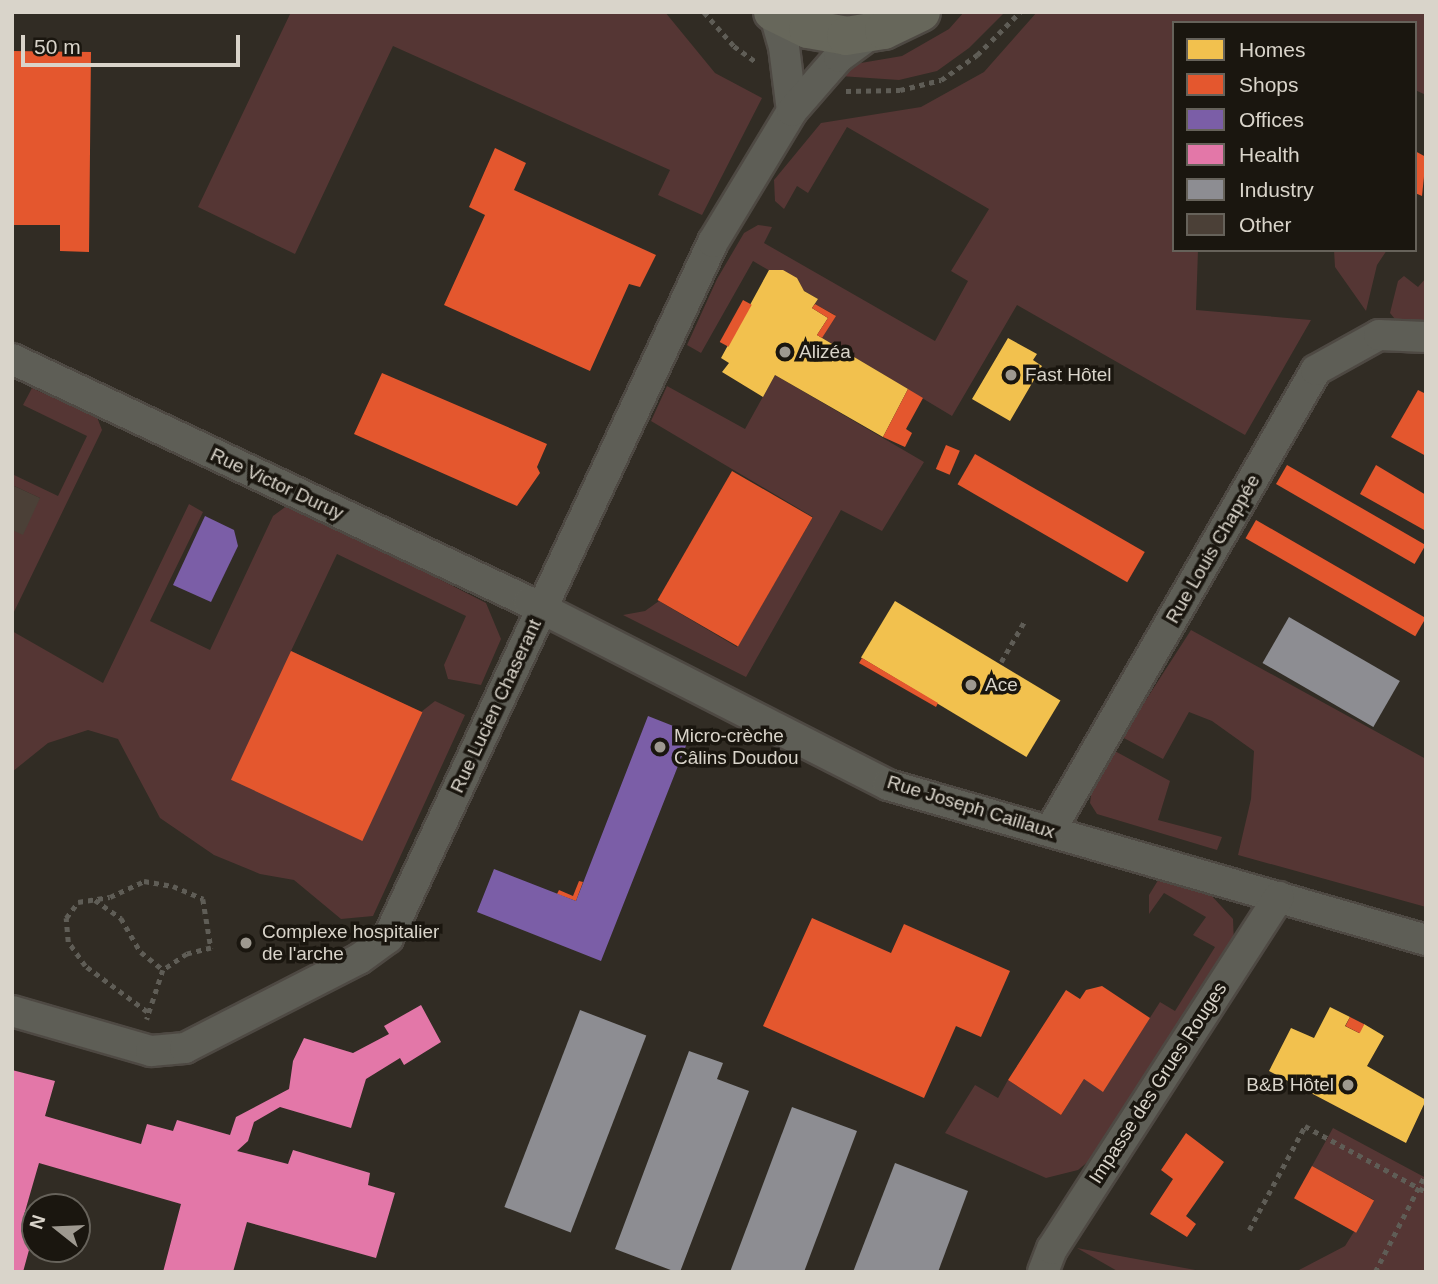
<!DOCTYPE html>
<html>
<head>
<meta charset="utf-8">
<style>
  body { margin:0 }
  #map { position:relative; width:1438px; height:1284px; overflow:hidden; background:#312c24; font-family:Helvetica,sans-serif }
  div>[style] { position:absolute }
  [style*='--x'] { left:calc(var(--x)*1px); top:calc(var(--y)*1px); width:calc(var(--w)*1px); rotate:calc(var(--a)*1deg) }
  .green>* { inset:0; background:#553634 }
  .homes>* { inset:0; background:#f2c14e; transform-origin:0 0 }
  .shops>* { inset:0; background:#e4572e; transform-origin:0 0 }
  .offices>* { inset:0; background:#7b5ea7 }
  .health>* { inset:0; background:#e377a8 }
  .industry>* { inset:0; background:#8d8d92; transform-origin:0 0 }
  .building>* { inset:0; background:#4b4037 }
  .path>* { height:4.5px; margin-top:-2.25px; transform-origin:0; background:repeating-linear-gradient(90deg,#5f5d56 0 5px,transparent 0 10px) }
  .roads { filter:drop-shadow(2px 0 #4e4943) drop-shadow(-2px 0 #4e4943) drop-shadow(0 2px #4e4943) drop-shadow(0 -2px #4e4943) }
  .street>* { height:30px; margin:-15px; padding:0 15px; transform-origin:15px; border-radius:15px; background:#5e5e56 }
  .primary>* { height:38px; margin:-19px; padding:0 19px; transform-origin:19px; border-radius:19px; background:#67675b }
  .dots>* { width:19px; height:19px; translate:-50% -50%; box-sizing:border-box; border:4px solid #1a160f; border-radius:50% }
  span { translate:-50% -50%; white-space:nowrap; text-align:center; line-height:1.15; -webkit-text-stroke:7px #1a160f; paint-order:stroke }
  .poi-label { font-size:19px; color:#d9d4ca }
  .left { translate:0 -50%; text-align:left }
  .right { translate:-100% -50%; text-align:right }
  .street-label { font-size:19px; color:#d9d4ca }
  .frame { position:absolute; inset:0; border:14px solid #d9d4ca; pointer-events:none }
  .legend { position:absolute; left:1172px; top:21px; width:245px; height:231px; box-sizing:border-box; background:#1a160f; border:2px solid #66625a; margin:0; padding:9px 12px; list-style:none; font-size:21px; color:#d9d4ca }
  .legend li { display:flex; align-items:center; gap:14px; height:35px }
  .legend b { width:35px; border:2px solid #66625a }
  .north { position:absolute; left:21px; top:1193px; width:70px; height:70px; box-sizing:border-box; background:#1a160f; border:2px solid #66625a; border-radius:50%; rotate:288deg; font-size:19px; font-weight:700; line-height:28px; text-align:center; color:#d9d4ca }
  .north::after { content:''; display:block; margin:auto; width:24px; height:32px; background:#9e9990; clip-path:polygon(50% 0,100% 100%,50% 72%,0 100%) }
  .scale { position:absolute; left:21px; top:35px; width:219px; height:32px; box-sizing:border-box; border:4px solid #d9d4ca; border-top:0; padding-left:9px; font-size:21px; line-height:24px; white-space:nowrap; color:#d9d4ca; -webkit-text-stroke:5px #1a160f; paint-order:stroke }
</style>
</head>
<body>
<div id="map">
  <div class="green">
    <div style="clip-path:polygon(291px 12px,665px 12px,715px 73px,762px 98px,702px 215px,658px 195px,670px 170px,393px 46px,295px 254px,198px 207px)"></div>
    <div style="clip-path:polygon(964px 12px,1005px 12px,969px 48px,937px 71px,899px 80px,840px 76px,849px 65px,902px 56px,949px 29px)"></div>
    <div style="clip-path:polygon(1037px 12px,1426px 12px,1426px 95px,1415px 90px,1415px 23px,1174px 23px,1174px 250px,1198px 250px,1196px 310px,1311px 320px,1245px 435px,1017px 305px,952px 416px,822px 338px,835px 315px,815px 304px,818px 299px,753px 261px,701px 353px,687px 345px,717px 279px,744px 233px,758px 225px,772px 227px,764px 243px,935px 341px,968px 281px,951px 271px,989px 209px,847px 127px,808px 193px,797px 186px,784px 209px,775px 201px,774px 180px,821px 123px,921px 107px,984px 72px)"></div>
    <div style="clip-path:polygon(1334px 250px,1387px 250px,1377px 265px,1366px 311px,1335px 267px)"></div>
    <div style="clip-path:polygon(1404px 276px,1418px 287px,1426px 278px,1426px 324px,1399px 324px,1390px 313px,1398px 281px)"></div>
    <div style="clip-path:polygon(775px 375px,924px 462px,882px 531px,841px 510px,746px 677px,623px 615px,645px 611px,659px 601px,737px 647px,813px 517px,651px 421px,667px 386px,745px 429px)"></div>
    <div style="clip-path:polygon(32px 388px,97px 417px,102px 430px,12px 616px,12px 530px,40px 498px,12px 485px,12px 474px,58px 496px,87px 436px,23px 405px)"></div>
    <div style="clip-path:polygon(296px 499px,330px 523px,486px 603px,501px 639px,481px 685px,448px 679px,444px 665px,466px 616px,337px 554px,291px 651px,421px 712px,435px 701px,465px 715px,373px 916px,341px 919px,294px 880px,260px 874px,214px 855px,160px 818px,118px 739px,88px 730px,48px 743px,12px 772px,12px 631px,103px 683px,189px 504px,203px 512px,150px 621px,210px 650px,273px 516px)"></div>
    <div style="clip-path:polygon(1191px 630px,1426px 759px,1426px 907px,1238px 855px,1251px 799px,1254px 751px,1212px 721px,1189px 712px,1163px 759px,1122px 737px)"></div>
    <div style="clip-path:polygon(1113px 750px,1170px 781px,1158px 820px,1222px 837px,1217px 850px,1097px 814px,1090px 803px,1092px 788px)"></div>
    <div style="clip-path:polygon(1160px 877px,1210px 894px,1233px 919px,1234px 944px,1106px 1147px,1078px 1170px,1046px 1178px,945px 1133px,975px 1085px,998px 1098px,1008px 1080px,1061px 1115px,1084px 1079px,1103px 1091px,1160px 1002px,1175px 1011px,1215px 947px,1193px 935px,1206px 917px,1164px 893px,1149px 914px,1149px 895px)"></div>
    <div style="clip-path:polygon(1333px 1128px,1426px 1178px,1426px 1272px,1283px 1272px,1299px 1270px,1345px 1246px,1374px 1200px,1312px 1166px)"></div>
    <div style="clip-path:polygon(1077px 1248px,1206px 1272px,1119px 1272px)"></div>
  </div>
  <div class="homes">
    <div style="clip-path:polygon(769px 270px,783px 270px,797px 278px,804px 291px,818px 299px,812px 308px,828px 318px,817px 335px,908px 389px,883px 437px,775px 375px,763px 397px,722px 372px,729px 363px,721px 358px)"></div>
    <div style="clip-path:polygon(1008px 338px,1037px 354px,1033px 360px,1042px 366px,1010px 421px,972px 399px)"></div>
    <div style="left:895px;top:601px;width:193px;height:66px;rotate:31deg"></div>
    <div style="clip-path:polygon(1330px 1007px,1350px 1017px,1345px 1026px,1359px 1033px,1364px 1024px,1384px 1036px,1367px 1066px,1426px 1100px,1406px 1143px,1269px 1071px,1291px 1028px,1314px 1038px)"></div>
  </div>
  <div class="shops">
    <div style="clip-path:polygon(12px 51px,91px 52px,89px 252px,60px 251px,60px 225px,12px 225px)"></div>
    <div style="clip-path:polygon(495px 148px,526px 163px,514px 190px,656px 255px,640px 287px,629px 284px,590px 371px,444px 305px,485px 215px,469px 207px)"></div>
    <div style="clip-path:polygon(1415px 151px,1426px 157px,1422px 196px,1415px 193px)"></div>
    <div style="left:743px;top:300px;width:10px;height:48px;rotate:29deg"></div>
    <div style="clip-path:polygon(815px 304px,836px 316px,822px 338px,817px 335px,828px 318px,812px 308px)"></div>
    <div style="clip-path:polygon(382px 373px,547px 444px,537px 467px,540px 473px,517px 506px,354px 434px)"></div>
    <div style="clip-path:polygon(908px 389px,923px 398px,906px 429px,912px 433px,905px 447px,883px 437px)"></div>
    <div style="clip-path:polygon(1418px 390px,1426px 394px,1426px 456px,1391px 437px)"></div>
    <div style="left:946px;top:445px;width:15px;height:26px;rotate:23deg"></div>
    <div style="left:975px;top:454px;width:196px;height:35px;rotate:30deg"></div>
    <div style="left:1287px;top:465px;width:160px;height:22px;rotate:30deg"></div>
    <div style="clip-path:polygon(1376px 465px,1426px 495px,1426px 531px,1360px 494px)"></div>
    <div style="left:732px;top:471px;width:93px;height:149px;rotate:30deg"></div>
    <div style="left:1256px;top:520px;width:196px;height:21px;rotate:30deg"></div>
    <div style="left:291px;top:651px;width:145px;height:142px;rotate:25deg"></div>
    <div style="clip-path:polygon(862px 658px,938px 703px,936px 707px,859px 663px)"></div>
    <div style="clip-path:polygon(579px 881px,583px 882px,576px 901px,557px 894px,559px 890px,573px 896px)"></div>
    <div style="clip-path:polygon(812px 918px,891px 953px,904px 924px,1010px 971px,981px 1037px,956px 1026px,924px 1098px,763px 1026px)"></div>
    <div style="clip-path:polygon(1102px 986px,1150px 1018px,1103px 1092px,1084px 1079px,1061px 1115px,1008px 1080px,1066px 990px,1080px 999px,1086px 990px)"></div>
    <div style="left:1350px;top:1017px;width:16px;height:10px;rotate:27deg"></div>
    <div style="clip-path:polygon(1186px 1133px,1224px 1162px,1186px 1216px,1196px 1224px,1187px 1237px,1150px 1214px,1173px 1179px,1161px 1170px)"></div>
    <div style="left:1312px;top:1166px;width:71px;height:37px;rotate:29deg"></div>
  </div>
  <div class="offices">
    <div style="clip-path:polygon(205px 516px,234px 530px,238px 546px,211px 602px,173px 585px)"></div>
    <div style="clip-path:polygon(648px 716px,691px 733px,601px 961px,477px 912px,494px 869px,576px 901px)"></div>
  </div>
  <div class="health">
    <div style="clip-path:polygon(421px 1005px,441px 1042px,404px 1065px,400px 1058px,366px 1079px,351px 1128px,280px 1107px,254px 1122px,248px 1141px,237px 1151px,288px 1164px,293px 1150px,370px 1173px,368px 1185px,395px 1193px,376px 1258px,247px 1222px,233px 1272px,163px 1272px,181px 1204px,39px 1163px,24px 1215px,35px 1218px,35px 1249px,49px 1249px,47px 1255px,29px 1250px,23px 1272px,12px 1272px,12px 1070px,55px 1081px,45px 1116px,141px 1144px,147px 1124px,173px 1131px,177px 1120px,230px 1135px,236px 1117px,289px 1089px,293px 1061px,304px 1038px,353px 1053px,389px 1034px,384px 1026px)"></div>
  </div>
  <div class="industry">
    <div style="left:1289px;top:617px;width:128px;height:53px;rotate:30deg"></div>
    <div style="left:580px;top:1010px;width:71px;height:211px;rotate:21deg"></div>
    <div style="clip-path:polygon(689px 1051px,723px 1063px,717px 1079px,749px 1091px,680px 1272px,676px 1272px,615px 1249px)"></div>
    <div style="clip-path:polygon(792px 1107px,857px 1131px,804px 1272px,730px 1272px)"></div>
    <div style="clip-path:polygon(895px 1163px,968px 1191px,938px 1272px,853px 1272px)"></div>
  </div>
  <div class="building">
    <div style="clip-path:polygon(12px 485px,40px 498px,23px 535px,12px 530px)"></div>
  </div>
  <div class="path">
    <div style="--x:704;--y:12;--w:45;--a:48.6"></div>
    <div style="--x:734;--y:46;--w:27;--a:36"></div>
    <div style="--x:846;--y:91;--w:54;--a:-1.1"></div>
    <div style="--x:900;--y:90;--w:42;--a:-13.7"></div>
    <div style="--x:941;--y:80;--w:44;--a:-34.8"></div>
    <div style="--x:977;--y:55;--w:61;--a:-45"></div>
    <div style="--x:1001;--y:662;--w:46;--a:-60.1"></div>
    <div style="--x:95;--y:900;--w:32;--a:35"></div>
    <div style="--x:121;--y:918;--w:39;--a:60"></div>
    <div style="--x:141;--y:952;--w:28;--a:39"></div>
    <div style="--x:147;--y:1012;--w:77;--a:-143.4"></div>
    <div style="--x:85;--y:966;--w:29;--a:-125"></div>
    <div style="--x:68;--y:942;--w:24;--a:-95"></div>
    <div style="--x:66;--y:918;--w:20;--a:-53"></div>
    <div style="--x:78;--y:902;--w:32;--a:-9"></div>
    <div style="--x:110;--y:897;--w:38;--a:-25"></div>
    <div style="--x:144;--y:881;--w:29;--a:10"></div>
    <div style="--x:173;--y:886;--w:33;--a:23"></div>
    <div style="--x:203;--y:899;--w:50;--a:80.7"></div>
    <div style="--x:211;--y:948;--w:25;--a:166"></div>
    <div style="--x:187;--y:954;--w:29;--a:146"></div>
    <div style="--x:163;--y:970;--w:52;--a:108.1"></div>
    <div style="--x:1249;--y:1230;--w:118;--a:-61.7"></div>
    <div style="--x:1305;--y:1126;--w:138;--a:28.6"></div>
    <div style="--x:1375;--y:1272;--w:111;--a:-62.7"></div>
  </div>
  <div class="roads">
    <div class="street">
      <div style="--x:774;--y:12;--w:36;--a:74"></div>
      <div style="--x:784;--y:47;--w:64;--a:82.9"></div>
      <div style="--x:12;--y:359;--w:571;--a:25.17"></div>
      <div style="--x:529;--y:602;--w:403;--a:27"></div>
      <div style="--x:888;--y:785;--w:560;--a:16.07"></div>
      <div style="--x:1050;--y:831;--w:532;--a:-60.01"></div>
      <div style="--x:1316;--y:370;--w:72;--a:-29.1"></div>
      <div style="--x:1379;--y:335;--w:47;--a:2.4"></div>
      <div style="--x:12;--y:1011;--w:145;--a:16.1"></div>
      <div style="--x:151;--y:1051;--w:34;--a:-5"></div>
      <div style="--x:185;--y:1048;--w:195;--a:-27.1"></div>
      <div style="--x:359;--y:959;--w:36;--a:-36"></div>
      <div style="--x:388;--y:938;--w:768;--a:-64.97"></div>
      <div style="--x:713;--y:242;--w:153;--a:-58.9"></div>
      <div style="--x:792;--y:111;--w:72;--a:-49"></div>
      <div style="--x:839;--y:57;--w:41;--a:-36"></div>
      <div style="--x:1043;--y:1272;--w:25;--a:-69"></div>
      <div style="--x:1052;--y:1249;--w:419;--a:-57.2"></div>
    </div>
    <div class="primary">
      <div style="--x:773;--y:12;--w:39;--a:26"></div>
      <div style="--x:808;--y:29;--w:39;--a:10"></div>
      <div style="--x:846;--y:36;--w:38;--a:-9"></div>
      <div style="--x:884;--y:30;--w:41;--a:-25.9"></div>
    </div>
  </div>
  <div class="dots">
    <div style="left:785px;top:352px;background:#9e9990"></div>
    <div style="left:1011px;top:375px;background:#9e9990"></div>
    <div style="left:971px;top:685px;background:#9e9990"></div>
    <div style="left:660px;top:747px;background:#9e9990"></div>
    <div style="left:246px;top:943px;background:#9e9990"></div>
    <div style="left:1348px;top:1085px;background:#9e9990"></div>
  </div>
  <div class="poi-label">
    <span class="left" style="left:799px;top:352px">Alizéa</span>
    <span class="left" style="left:1025px;top:375px">Fast Hôtel</span>
    <span class="left" style="left:985px;top:685px">Ace</span>
    <span class="left" style="left:674px;top:747px">Micro-crèche<br>Câlins Doudou</span>
    <span class="left" style="left:262px;top:943px">Complexe hospitalier<br>de l'arche</span>
    <span class="right" style="left:1334px;top:1085px">B&amp;B Hôtel</span>
  </div>
  <div class="street-label">
    <span style="left:277px;top:484px;rotate:25deg">Rue Victor Duruy</span>
    <span style="left:1213px;top:549px;rotate:-60deg">Rue Louis Chappée</span>
    <span style="left:496px;top:706px;rotate:-65deg">Rue Lucien Chaserant</span>
    <span style="left:971px;top:807px;rotate:17deg">Rue Joseph Caillaux</span>
    <span style="left:1158px;top:1083px;rotate:-57deg">Impasse des Grues Rouges</span>
  </div>
  <div class="frame"></div>
  <ul class="legend">
  <li><b style="height:19px;background:#f2c14e"></b>Homes</li>
  <li><b style="height:19px;background:#e4572e"></b>Shops</li>
  <li><b style="height:19px;background:#7b5ea7"></b>Offices</li>
  <li><b style="height:19px;background:#e377a8"></b>Health</li>
  <li><b style="height:19px;background:#8d8d92"></b>Industry</li>
  <li><b style="height:19px;background:#4b4037"></b>Other</li>
  </ul>
  <div class="north">N</div>
  <div class="scale">50 m</div>
</div>
</body>
</html>
